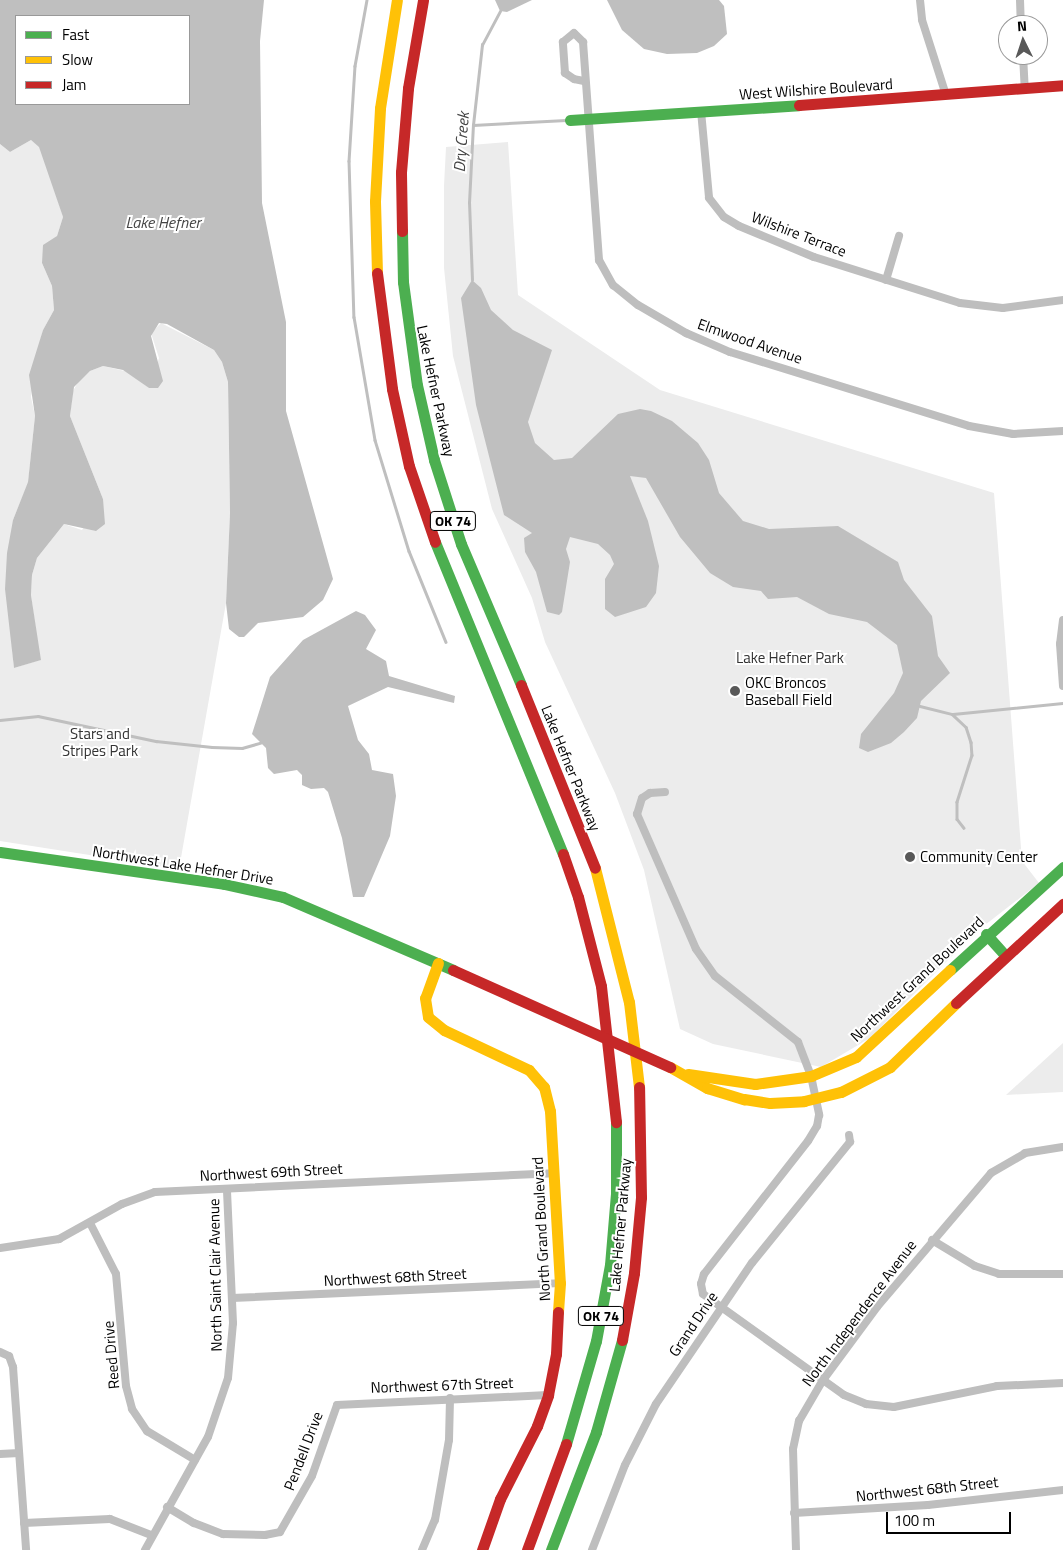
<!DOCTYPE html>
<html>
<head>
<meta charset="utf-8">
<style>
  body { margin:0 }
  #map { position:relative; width:1063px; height:1550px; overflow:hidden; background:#fff; font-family:"Titillium Web",sans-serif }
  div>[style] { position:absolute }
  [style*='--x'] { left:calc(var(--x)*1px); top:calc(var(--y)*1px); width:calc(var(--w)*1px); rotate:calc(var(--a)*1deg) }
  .green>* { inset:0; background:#ececec }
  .water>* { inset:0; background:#bfbfbf }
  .stream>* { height:2.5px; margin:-1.25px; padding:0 1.25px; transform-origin:1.25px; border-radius:1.25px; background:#bfbfbf }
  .street>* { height:8px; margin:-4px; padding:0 4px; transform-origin:4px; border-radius:4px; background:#bebebe }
  .fast>* { height:11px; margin:-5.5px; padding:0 5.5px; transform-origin:5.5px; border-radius:5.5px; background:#4caf50 }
  .slow>* { height:11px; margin:-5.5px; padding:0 5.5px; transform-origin:5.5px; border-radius:5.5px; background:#ffc107 }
  .jam>* { height:11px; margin:-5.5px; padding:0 5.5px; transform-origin:5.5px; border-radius:5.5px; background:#c62828 }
  .dots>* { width:14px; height:14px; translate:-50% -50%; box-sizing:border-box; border:2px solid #fff; border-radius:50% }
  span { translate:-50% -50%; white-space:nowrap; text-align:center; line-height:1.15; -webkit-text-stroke:4px #fff; paint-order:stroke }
  .shield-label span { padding:1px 4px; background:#fff; border:1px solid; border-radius:4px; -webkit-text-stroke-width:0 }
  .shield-label { font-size:14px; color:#000; font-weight:700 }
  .street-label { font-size:15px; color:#000 }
  .park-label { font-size:15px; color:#333 }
  .poi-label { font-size:15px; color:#000 }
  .left { translate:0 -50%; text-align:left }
  .water-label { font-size:16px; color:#444; font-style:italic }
  .legend { position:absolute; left:15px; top:15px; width:175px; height:90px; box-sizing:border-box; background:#fff; border:1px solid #999; margin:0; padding:6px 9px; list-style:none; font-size:15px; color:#000 }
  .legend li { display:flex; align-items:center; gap:10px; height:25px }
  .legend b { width:25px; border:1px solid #999 }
  .north { position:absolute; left:998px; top:15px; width:50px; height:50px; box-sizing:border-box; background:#fff; border:1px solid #999; border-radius:50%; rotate:356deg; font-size:14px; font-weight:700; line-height:20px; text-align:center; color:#000 }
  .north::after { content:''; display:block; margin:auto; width:18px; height:22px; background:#595959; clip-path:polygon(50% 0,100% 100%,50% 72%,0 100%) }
  .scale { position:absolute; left:886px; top:1512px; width:125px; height:22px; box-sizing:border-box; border:2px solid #000; border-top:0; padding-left:6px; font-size:15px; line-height:18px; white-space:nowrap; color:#000; -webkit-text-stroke:4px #fff; paint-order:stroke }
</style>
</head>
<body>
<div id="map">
  <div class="green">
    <div style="clip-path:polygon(31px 140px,40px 147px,45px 160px,63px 217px,57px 236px,42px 263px,52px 286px,54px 310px,43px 330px,38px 349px,31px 397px,35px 416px,28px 483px,13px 520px,10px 625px,14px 668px,40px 660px,31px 595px,32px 575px,37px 558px,64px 524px,82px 530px,103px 499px,70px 416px,73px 391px,78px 382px,90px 371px,103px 366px,129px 372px,149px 388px,159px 358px,151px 333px,161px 323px,214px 350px,222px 362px,228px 382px,230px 513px,226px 603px,179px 869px,0 841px,0 144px,10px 152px)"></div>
    <div style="clip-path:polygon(508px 142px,518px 295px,660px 390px,994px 493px,1022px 861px,1039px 883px,976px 932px,870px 1038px,821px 1067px,713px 1044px,680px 1029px,644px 870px,615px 793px,545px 642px,532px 598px,492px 509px,453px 356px,444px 268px,444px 186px,446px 147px)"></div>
    <div style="clip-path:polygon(1063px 1043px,1063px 1092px,1006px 1095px)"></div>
  </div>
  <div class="water">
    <div style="clip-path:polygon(evenodd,0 0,264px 0,260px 41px,262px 203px,286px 322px,286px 411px,333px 579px,323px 600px,303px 617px,258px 623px,244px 637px,239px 637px,229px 629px,226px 603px,230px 513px,228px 382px,222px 362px,214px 350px,167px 324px,159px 323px,151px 336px,163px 381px,158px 388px,149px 388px,123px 370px,103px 366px,90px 371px,74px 387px,70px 416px,103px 499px,105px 524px,96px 531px,64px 524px,37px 558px,32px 575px,31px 595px,41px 660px,14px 668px,5px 589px,7px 553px,13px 520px,28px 482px,35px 416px,29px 375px,43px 330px,54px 310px,52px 286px,42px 263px,43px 245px,57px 236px,63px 217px,39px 147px,31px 140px,10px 152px,0 144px,0 0,189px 16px,189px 104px,16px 104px,16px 16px,189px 16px)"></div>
    <div style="clip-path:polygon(495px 0,532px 0,507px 12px,500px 11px)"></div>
    <div style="clip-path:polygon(607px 0,719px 0,724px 6px,727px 34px,714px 46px,697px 53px,667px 54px,644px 49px,622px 30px)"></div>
    <div style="clip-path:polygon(472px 280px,481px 288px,491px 310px,513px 330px,552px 350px,528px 422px,535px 443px,554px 460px,572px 458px,618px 414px,640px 409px,651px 411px,672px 421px,698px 443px,709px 460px,719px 493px,743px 521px,769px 529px,838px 526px,898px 562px,904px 580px,932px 616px,938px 656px,950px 673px,921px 701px,917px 718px,904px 732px,891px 743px,868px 752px,859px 748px,861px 734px,894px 693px,903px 673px,897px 645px,867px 622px,829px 614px,797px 597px,768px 599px,761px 591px,733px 587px,710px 573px,680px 537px,646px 478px,630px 476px,648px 521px,659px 566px,656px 593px,646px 607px,615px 617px,605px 609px,605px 579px,614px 564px,610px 555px,598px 544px,570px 537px,566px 549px,570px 562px,562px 612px,559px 615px,547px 612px,536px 572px,525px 552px,524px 538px,532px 533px,504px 515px,476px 405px,461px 298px)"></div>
    <div style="clip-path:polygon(356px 611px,365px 615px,376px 630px,366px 649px,386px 661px,389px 676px,455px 696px,454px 703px,388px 687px,348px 706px,358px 740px,369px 754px,372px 770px,393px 774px,396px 796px,390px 836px,364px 897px,353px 897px,342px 838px,328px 792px,324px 788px,311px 789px,302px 785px,302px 775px,297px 770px,274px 774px,268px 768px,266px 748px,252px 734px,270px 677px,303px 640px)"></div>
  </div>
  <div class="stream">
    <div style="--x:367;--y:0;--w:67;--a:100.3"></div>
    <div style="--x:355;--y:66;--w:95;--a:93.6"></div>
    <div style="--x:349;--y:161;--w:156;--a:88.2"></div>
    <div style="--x:354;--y:317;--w:125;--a:80.3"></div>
    <div style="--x:375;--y:440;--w:116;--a:73"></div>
    <div style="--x:409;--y:551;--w:98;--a:67.9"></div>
    <div style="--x:473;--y:125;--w:93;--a:-3.1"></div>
    <div style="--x:472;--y:280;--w:77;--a:-92.2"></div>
    <div style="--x:469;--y:203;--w:78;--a:-87.1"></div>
    <div style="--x:473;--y:125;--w:81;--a:-83.6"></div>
    <div style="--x:482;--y:45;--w:38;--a:-62"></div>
    <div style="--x:920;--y:706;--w:33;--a:14"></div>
    <div style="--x:952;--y:714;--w:19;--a:43"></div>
    <div style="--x:966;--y:727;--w:16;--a:72"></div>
    <div style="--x:971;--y:742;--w:13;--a:86"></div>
    <div style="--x:972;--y:755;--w:49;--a:107.7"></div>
    <div style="--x:957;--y:802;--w:17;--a:90"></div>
    <div style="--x:957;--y:819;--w:11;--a:52"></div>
    <div style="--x:953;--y:714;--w:111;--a:-5.7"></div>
    <div style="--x:0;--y:720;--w:38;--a:-6"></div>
    <div style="--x:38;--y:716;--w:121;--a:12"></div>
    <div style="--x:156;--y:741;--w:56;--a:6.1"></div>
    <div style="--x:212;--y:747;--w:30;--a:2"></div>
    <div style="--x:242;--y:748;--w:19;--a:-16"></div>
  </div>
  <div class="street">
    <div style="--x:920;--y:0;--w:20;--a:84"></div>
    <div style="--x:922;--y:20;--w:79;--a:72.3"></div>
    <div style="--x:1020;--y:0;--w:25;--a:88"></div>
    <div style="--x:1023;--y:55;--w:35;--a:87"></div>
    <div style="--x:584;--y:81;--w:10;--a:-169"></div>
    <div style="--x:574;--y:79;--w:11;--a:-146"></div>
    <div style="--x:565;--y:73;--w:31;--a:-94"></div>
    <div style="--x:563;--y:42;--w:14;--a:-39"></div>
    <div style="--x:574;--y:33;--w:13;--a:45"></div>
    <div style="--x:583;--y:42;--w:219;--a:85.8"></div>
    <div style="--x:599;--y:260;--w:29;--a:61"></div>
    <div style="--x:613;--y:285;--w:32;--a:39"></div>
    <div style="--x:638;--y:305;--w:56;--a:30.3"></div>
    <div style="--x:686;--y:333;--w:48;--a:23.4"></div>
    <div style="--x:730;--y:352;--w:250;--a:17.2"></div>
    <div style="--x:969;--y:426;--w:45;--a:10.3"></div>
    <div style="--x:1013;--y:434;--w:50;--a:-3.4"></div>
    <div style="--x:701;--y:111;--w:87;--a:84.7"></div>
    <div style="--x:709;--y:198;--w:24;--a:52"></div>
    <div style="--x:724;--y:217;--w:17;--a:31"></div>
    <div style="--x:739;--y:226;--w:81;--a:22.5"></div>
    <div style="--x:814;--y:257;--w:153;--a:17.5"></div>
    <div style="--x:960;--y:303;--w:43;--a:6.6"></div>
    <div style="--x:1003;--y:308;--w:61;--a:-7.6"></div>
    <div style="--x:886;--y:280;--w:46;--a:-73.5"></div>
    <div style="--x:1063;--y:620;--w:24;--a:97"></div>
    <div style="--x:1060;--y:644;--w:42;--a:85.9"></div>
    <div style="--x:665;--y:792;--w:15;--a:176"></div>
    <div style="--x:650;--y:793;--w:9;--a:148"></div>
    <div style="--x:642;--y:798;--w:17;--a:107"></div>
    <div style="--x:637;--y:814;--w:147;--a:66.4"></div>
    <div style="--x:696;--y:949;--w:33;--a:55"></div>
    <div style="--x:715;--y:976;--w:106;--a:38.5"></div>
    <div style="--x:798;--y:1042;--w:36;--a:69"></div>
    <div style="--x:811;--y:1076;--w:40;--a:78"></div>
    <div style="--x:819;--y:1115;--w:11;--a:100"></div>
    <div style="--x:817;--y:1126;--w:17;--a:121"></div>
    <div style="--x:808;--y:1141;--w:169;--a:128"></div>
    <div style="--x:704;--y:1274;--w:10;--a:107"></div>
    <div style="--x:701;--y:1284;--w:10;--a:79"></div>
    <div style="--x:703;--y:1294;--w:173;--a:35.6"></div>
    <div style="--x:844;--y:1395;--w:24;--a:22"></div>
    <div style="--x:866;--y:1404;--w:28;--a:6"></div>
    <div style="--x:894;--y:1407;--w:105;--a:-11.5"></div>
    <div style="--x:997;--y:1386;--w:66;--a:-2.6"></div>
    <div style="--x:90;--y:1223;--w:57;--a:63"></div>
    <div style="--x:116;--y:1274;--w:112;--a:84.9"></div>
    <div style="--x:126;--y:1386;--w:24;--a:75"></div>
    <div style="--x:132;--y:1409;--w:27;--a:56"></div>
    <div style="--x:147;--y:1431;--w:56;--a:31.1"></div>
    <div style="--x:932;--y:1240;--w:50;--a:31.2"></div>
    <div style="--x:975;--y:1266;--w:25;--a:18"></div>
    <div style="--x:999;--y:1274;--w:64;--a:0"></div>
    <div style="--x:0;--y:1248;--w:60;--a:-8.7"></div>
    <div style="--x:59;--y:1239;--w:72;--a:-29.1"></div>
    <div style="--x:122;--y:1204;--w:35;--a:-20"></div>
    <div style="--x:155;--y:1192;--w:399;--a:-2.7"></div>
    <div style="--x:232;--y:1298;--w:328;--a:-2.6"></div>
    <div style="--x:0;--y:1352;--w:10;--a:24"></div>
    <div style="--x:9;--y:1356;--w:12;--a:70"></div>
    <div style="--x:13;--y:1367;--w:183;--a:85.9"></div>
    <div style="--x:0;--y:1454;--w:19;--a:-3"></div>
    <div style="--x:167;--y:1507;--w:31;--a:31"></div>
    <div style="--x:194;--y:1523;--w:31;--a:21"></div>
    <div style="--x:223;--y:1534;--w:42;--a:1.4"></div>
    <div style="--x:265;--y:1535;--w:15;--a:-11"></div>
    <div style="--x:280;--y:1532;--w:64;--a:-60.3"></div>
    <div style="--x:312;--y:1476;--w:75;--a:-70.6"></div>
    <div style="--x:337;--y:1405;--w:211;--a:-2.7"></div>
    <div style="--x:794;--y:1513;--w:134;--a:-3.4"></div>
    <div style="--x:928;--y:1505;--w:136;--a:-6.3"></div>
    <div style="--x:24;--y:1523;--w:86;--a:-2.7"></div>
    <div style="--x:110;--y:1519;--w:44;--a:21.3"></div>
    <div style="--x:145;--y:1550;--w:129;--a:-60.9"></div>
    <div style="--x:208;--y:1437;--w:62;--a:-71.3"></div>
    <div style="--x:228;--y:1378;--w:55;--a:-84.8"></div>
    <div style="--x:233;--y:1323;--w:134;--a:-92.6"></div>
    <div style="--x:422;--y:1550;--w:33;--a:-67"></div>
    <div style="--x:435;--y:1520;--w:81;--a:-80.1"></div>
    <div style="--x:449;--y:1440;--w:42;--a:-88.6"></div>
    <div style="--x:592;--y:1550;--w:91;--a:-68.8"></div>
    <div style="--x:625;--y:1465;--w:68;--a:-63.1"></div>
    <div style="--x:656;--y:1404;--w:171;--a:-55.8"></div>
    <div style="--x:752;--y:1263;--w:156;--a:-51"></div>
    <div style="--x:850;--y:1142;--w:7;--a:-98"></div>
    <div style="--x:796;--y:1550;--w:101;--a:-91.7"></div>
    <div style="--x:793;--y:1449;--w:29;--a:-78"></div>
    <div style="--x:799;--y:1421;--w:48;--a:-59.7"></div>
    <div style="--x:823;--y:1380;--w:91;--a:-53.5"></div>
    <div style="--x:877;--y:1307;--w:176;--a:-49.6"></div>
    <div style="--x:991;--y:1173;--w:39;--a:-30"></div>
    <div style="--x:1025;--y:1153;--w:38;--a:-9"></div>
  </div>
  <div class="fast">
    <div style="--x:570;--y:120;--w:229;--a:-3.7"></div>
    <div style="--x:402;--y:231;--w:51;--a:88.9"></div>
    <div style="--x:403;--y:282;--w:104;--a:82.3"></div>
    <div style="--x:417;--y:385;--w:77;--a:77.2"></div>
    <div style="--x:434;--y:460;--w:88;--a:72.2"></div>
    <div style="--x:461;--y:544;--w:153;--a:66.9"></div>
    <div style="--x:435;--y:542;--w:337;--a:67.7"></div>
    <div style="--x:0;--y:852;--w:226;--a:8.1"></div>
    <div style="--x:224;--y:884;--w:60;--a:12.4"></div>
    <div style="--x:283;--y:897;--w:185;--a:23.2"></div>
    <div style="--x:986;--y:934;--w:28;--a:48"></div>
    <div style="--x:950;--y:970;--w:153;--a:-42.3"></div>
    <div style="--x:566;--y:1444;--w:107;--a:-73.8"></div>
    <div style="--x:596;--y:1341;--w:77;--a:-79.6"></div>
    <div style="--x:610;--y:1265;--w:71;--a:-85.2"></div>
    <div style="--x:616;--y:1194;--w:72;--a:-90"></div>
    <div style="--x:551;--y:1550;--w:126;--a:-69.1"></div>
    <div style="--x:596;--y:1432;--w:96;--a:-74.2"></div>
  </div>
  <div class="slow">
    <div style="--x:377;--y:273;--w:72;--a:-91.6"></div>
    <div style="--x:375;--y:201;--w:93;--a:-86.9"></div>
    <div style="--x:380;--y:108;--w:109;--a:-81.1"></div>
    <div style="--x:595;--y:868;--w:138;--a:75.8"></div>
    <div style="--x:629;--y:1002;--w:86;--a:83.3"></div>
    <div style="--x:438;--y:963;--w:37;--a:110"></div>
    <div style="--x:425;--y:998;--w:19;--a:81"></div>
    <div style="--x:428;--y:1017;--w:21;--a:39"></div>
    <div style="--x:444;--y:1030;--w:94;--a:25.2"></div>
    <div style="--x:529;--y:1070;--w:23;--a:49"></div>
    <div style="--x:544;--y:1087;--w:25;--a:76"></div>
    <div style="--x:550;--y:1111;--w:172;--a:86.7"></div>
    <div style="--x:560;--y:1283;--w:29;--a:94"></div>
    <div style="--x:670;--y:1067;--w:43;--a:29.6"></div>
    <div style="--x:707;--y:1088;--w:39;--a:17"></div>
    <div style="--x:744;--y:1099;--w:26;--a:9"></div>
    <div style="--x:770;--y:1103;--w:34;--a:-3"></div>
    <div style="--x:804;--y:1101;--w:38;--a:-14"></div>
    <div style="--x:841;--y:1092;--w:55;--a:-27"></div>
    <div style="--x:890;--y:1067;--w:92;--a:-44.1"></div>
    <div style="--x:688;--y:1074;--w:68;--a:8.5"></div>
    <div style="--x:755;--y:1084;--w:57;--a:-8.1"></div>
    <div style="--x:811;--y:1076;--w:49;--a:-22.9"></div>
    <div style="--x:856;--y:1057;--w:128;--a:-42.8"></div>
  </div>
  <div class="jam">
    <div style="--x:799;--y:105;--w:265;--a:-4.3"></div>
    <div style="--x:402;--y:231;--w:59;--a:-91"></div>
    <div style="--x:401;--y:172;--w:84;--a:-85.2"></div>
    <div style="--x:408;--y:88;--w:89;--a:-80.3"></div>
    <div style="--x:377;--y:273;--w:117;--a:82.6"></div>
    <div style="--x:392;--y:389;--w:79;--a:77.6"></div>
    <div style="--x:409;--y:466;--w:80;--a:71.1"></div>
    <div style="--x:521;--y:685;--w:197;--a:68"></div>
    <div style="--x:563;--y:854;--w:46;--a:70.8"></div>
    <div style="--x:578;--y:897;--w:92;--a:75.5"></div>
    <div style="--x:601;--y:986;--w:137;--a:83.7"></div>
    <div style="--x:453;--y:970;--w:238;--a:24.1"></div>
    <div style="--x:956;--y:1003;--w:146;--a:-42.8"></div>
    <div style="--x:622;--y:1340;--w:68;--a:-79.8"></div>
    <div style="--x:634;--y:1273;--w:76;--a:-84.7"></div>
    <div style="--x:641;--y:1197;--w:110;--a:-91"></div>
    <div style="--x:482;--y:1550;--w:54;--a:-70.6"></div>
    <div style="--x:500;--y:1499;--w:82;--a:-63.1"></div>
    <div style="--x:537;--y:1426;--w:33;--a:-70"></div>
    <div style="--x:548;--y:1395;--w:42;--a:-79"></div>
    <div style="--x:556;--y:1354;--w:42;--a:-87.3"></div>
    <div style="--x:527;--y:1550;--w:113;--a:-69.8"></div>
  </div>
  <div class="dots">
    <div style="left:735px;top:691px;background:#595959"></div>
    <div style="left:910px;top:857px;background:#595959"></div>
  </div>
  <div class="shield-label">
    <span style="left:453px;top:521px">OK 74</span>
    <span style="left:601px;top:1316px">OK 74</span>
  </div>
  <div class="street-label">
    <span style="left:816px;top:89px;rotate:-4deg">West Wilshire Boulevard</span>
    <span style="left:799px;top:234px;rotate:21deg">Wilshire Terrace</span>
    <span style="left:750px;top:341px;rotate:19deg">Elmwood Avenue</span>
    <span style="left:436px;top:391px;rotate:78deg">Lake Hefner Parkway</span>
    <span style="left:571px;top:768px;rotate:68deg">Lake Hefner Parkway</span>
    <span style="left:183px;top:865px;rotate:9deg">Northwest Lake Hefner Drive</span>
    <span style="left:917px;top:979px;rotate:-43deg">Northwest Grand Boulevard</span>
    <span style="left:271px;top:1172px;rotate:-3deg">Northwest 69th Street</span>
    <span style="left:620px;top:1225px;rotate:-85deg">Lake Hefner Parkway</span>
    <span style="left:541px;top:1229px;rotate:-93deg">North Grand Boulevard</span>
    <span style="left:215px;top:1275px;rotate:-91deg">North Saint Clair Avenue</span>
    <span style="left:395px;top:1277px;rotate:-3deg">Northwest 68th Street</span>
    <span style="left:859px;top:1313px;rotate:-53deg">North Independence Avenue</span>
    <span style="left:693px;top:1324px;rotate:-56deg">Grand Drive</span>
    <span style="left:111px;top:1355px;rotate:-95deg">Reed Drive</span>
    <span style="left:442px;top:1385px;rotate:-2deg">Northwest 67th Street</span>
    <span style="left:303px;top:1451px;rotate:-69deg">Pendell Drive</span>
    <span style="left:927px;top:1489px;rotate:-6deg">Northwest 68th Street</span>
  </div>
  <div class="park-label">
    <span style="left:790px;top:658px">Lake Hefner Park</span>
    <span style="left:100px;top:742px">Stars and<br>Stripes Park</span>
  </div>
  <div class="poi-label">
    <span class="left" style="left:745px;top:691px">OKC Broncos<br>Baseball Field</span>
    <span class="left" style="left:920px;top:857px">Community Center</span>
  </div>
  <div class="water-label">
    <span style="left:461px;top:142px;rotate:-86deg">Dry Creek</span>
    <span style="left:163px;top:222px">Lake Hefner</span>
  </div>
  <ul class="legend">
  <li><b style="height:6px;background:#4caf50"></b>Fast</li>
  <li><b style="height:6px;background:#ffc107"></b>Slow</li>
  <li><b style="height:6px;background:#c62828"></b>Jam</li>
  </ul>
  <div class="north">N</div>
  <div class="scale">100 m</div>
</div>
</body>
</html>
